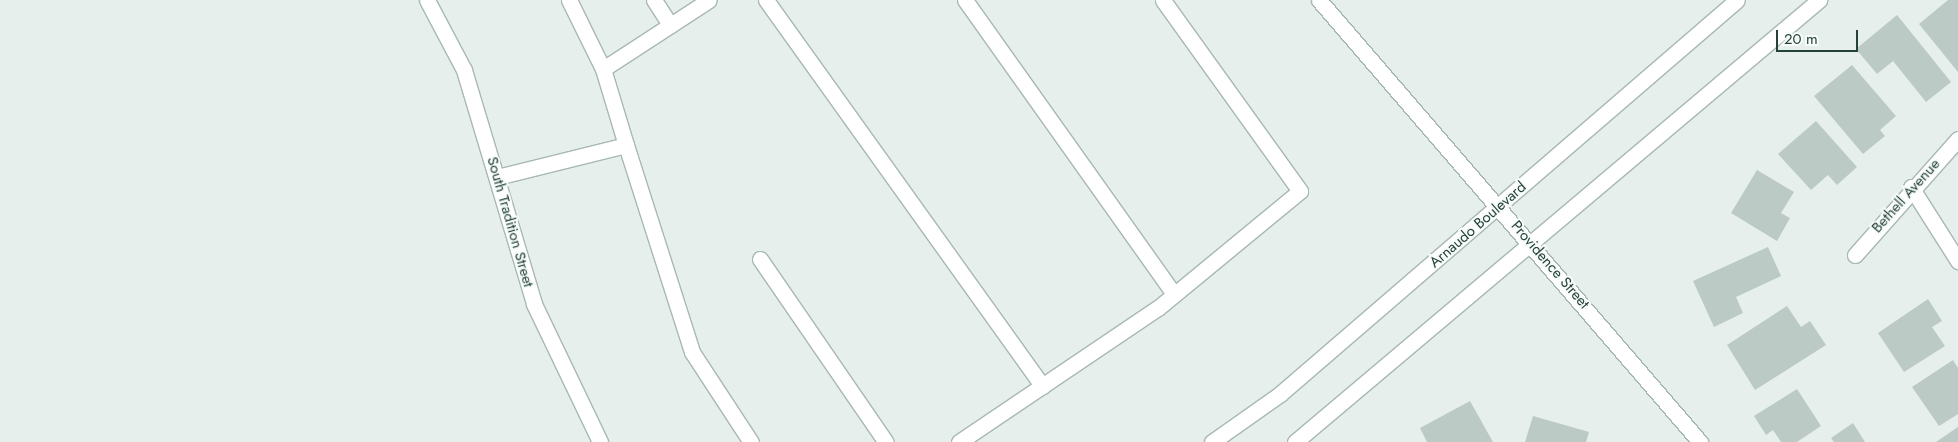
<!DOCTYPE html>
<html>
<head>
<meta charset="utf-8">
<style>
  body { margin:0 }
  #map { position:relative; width:1958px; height:442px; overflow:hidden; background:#e6efeb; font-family:Jost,sans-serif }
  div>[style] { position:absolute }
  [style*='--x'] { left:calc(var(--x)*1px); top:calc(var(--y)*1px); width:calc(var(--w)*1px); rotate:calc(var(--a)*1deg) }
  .building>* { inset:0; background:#bbcac4 }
  .roads { filter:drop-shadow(1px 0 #a8b8b2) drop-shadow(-1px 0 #a8b8b2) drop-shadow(0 1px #a8b8b2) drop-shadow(0 -1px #a8b8b2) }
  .street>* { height:15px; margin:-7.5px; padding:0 7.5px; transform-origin:7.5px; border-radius:7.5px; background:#fff }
  .secondary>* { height:15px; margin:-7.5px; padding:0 7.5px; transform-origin:7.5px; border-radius:7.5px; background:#fff }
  span { translate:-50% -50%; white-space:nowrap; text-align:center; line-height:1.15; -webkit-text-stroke:4px #f7fbf9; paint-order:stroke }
  .street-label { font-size:15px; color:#24423a }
  .scale { position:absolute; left:1776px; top:30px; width:82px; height:22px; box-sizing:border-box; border:2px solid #24423a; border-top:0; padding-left:6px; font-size:15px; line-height:18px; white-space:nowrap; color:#24423a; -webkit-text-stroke:4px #f7fbf9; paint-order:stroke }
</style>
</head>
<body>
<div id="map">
  <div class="building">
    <div style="clip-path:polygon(1948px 0,1958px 0,1958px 72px,1919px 24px)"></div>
    <div style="clip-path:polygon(1897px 15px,1951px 82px,1926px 102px,1893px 61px,1877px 74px,1856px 49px)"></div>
    <div style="clip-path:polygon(1852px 65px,1896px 116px,1880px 130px,1885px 136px,1863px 154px,1814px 96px)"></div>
    <div style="clip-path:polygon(1816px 121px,1857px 167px,1837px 185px,1828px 175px,1811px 190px,1778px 154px)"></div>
    <div style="clip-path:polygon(1757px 170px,1794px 192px,1781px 213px,1790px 218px,1777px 241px,1731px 213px)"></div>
    <div style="clip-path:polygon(1768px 247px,1781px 276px,1736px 297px,1743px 313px,1714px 327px,1693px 281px)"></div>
    <div style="clip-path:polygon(1928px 299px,1942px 321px,1932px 327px,1945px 346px,1904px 372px,1878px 333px)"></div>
    <div style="clip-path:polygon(1787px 306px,1801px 327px,1810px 321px,1826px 345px,1755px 390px,1727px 345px)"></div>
    <div style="clip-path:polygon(1953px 360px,1958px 368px,1958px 414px,1939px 426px,1912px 387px)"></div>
    <div style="clip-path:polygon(1797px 389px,1821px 426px,1797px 442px,1781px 442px,1773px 430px,1766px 435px,1754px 416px)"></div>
    <div style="clip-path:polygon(1470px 401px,1493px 442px,1427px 442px,1420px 428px)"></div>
    <div style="clip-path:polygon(1533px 416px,1589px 432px,1586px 442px,1525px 442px)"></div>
    <div style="clip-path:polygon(1853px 423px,1865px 442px,1834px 442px,1831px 438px)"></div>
    <div style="clip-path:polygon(1958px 427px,1958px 442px,1936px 442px)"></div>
  </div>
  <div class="roads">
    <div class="street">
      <div style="--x:427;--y:0;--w:79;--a:62.1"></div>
      <div style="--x:464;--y:70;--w:244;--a:73.3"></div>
      <div style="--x:534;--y:304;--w:153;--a:64.4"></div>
      <div style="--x:654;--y:0;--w:30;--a:57"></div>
      <div style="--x:766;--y:0;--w:475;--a:54.4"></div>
      <div style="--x:965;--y:0;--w:361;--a:54.6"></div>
      <div style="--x:1319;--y:0;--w:584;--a:49.24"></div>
      <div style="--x:603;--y:69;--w:126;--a:-33.1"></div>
      <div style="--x:626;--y:145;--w:217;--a:72.3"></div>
      <div style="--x:692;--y:352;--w:108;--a:56.8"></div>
      <div style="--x:497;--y:177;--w:133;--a:-13.9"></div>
      <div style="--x:626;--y:145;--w:79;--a:-106.8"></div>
      <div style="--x:603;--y:69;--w:77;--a:-116.2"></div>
      <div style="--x:1911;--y:187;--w:88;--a:57.6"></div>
      <div style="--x:1855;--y:255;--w:155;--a:-48.4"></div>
      <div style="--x:760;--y:259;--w:222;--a:55.5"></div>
      <div style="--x:959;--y:442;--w:240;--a:-34"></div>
      <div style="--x:1158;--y:308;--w:184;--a:-39.5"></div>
      <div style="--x:1300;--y:191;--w:235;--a:-125.7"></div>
    </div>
    <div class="secondary">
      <div style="--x:1212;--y:442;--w:83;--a:-35.2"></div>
      <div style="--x:1280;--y:394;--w:603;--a:-40.77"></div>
      <div style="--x:1295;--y:442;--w:686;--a:-40.15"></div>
    </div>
  </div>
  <div class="street-label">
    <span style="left:1906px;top:196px;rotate:-48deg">Bethell Avenue</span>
    <span style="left:510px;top:222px;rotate:74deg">South Tradition Street</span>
    <span style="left:1478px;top:225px;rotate:-41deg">Arnaudo Boulevard</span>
    <span style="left:1550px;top:265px;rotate:49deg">Providence Street</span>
  </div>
  <div class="scale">20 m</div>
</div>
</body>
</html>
